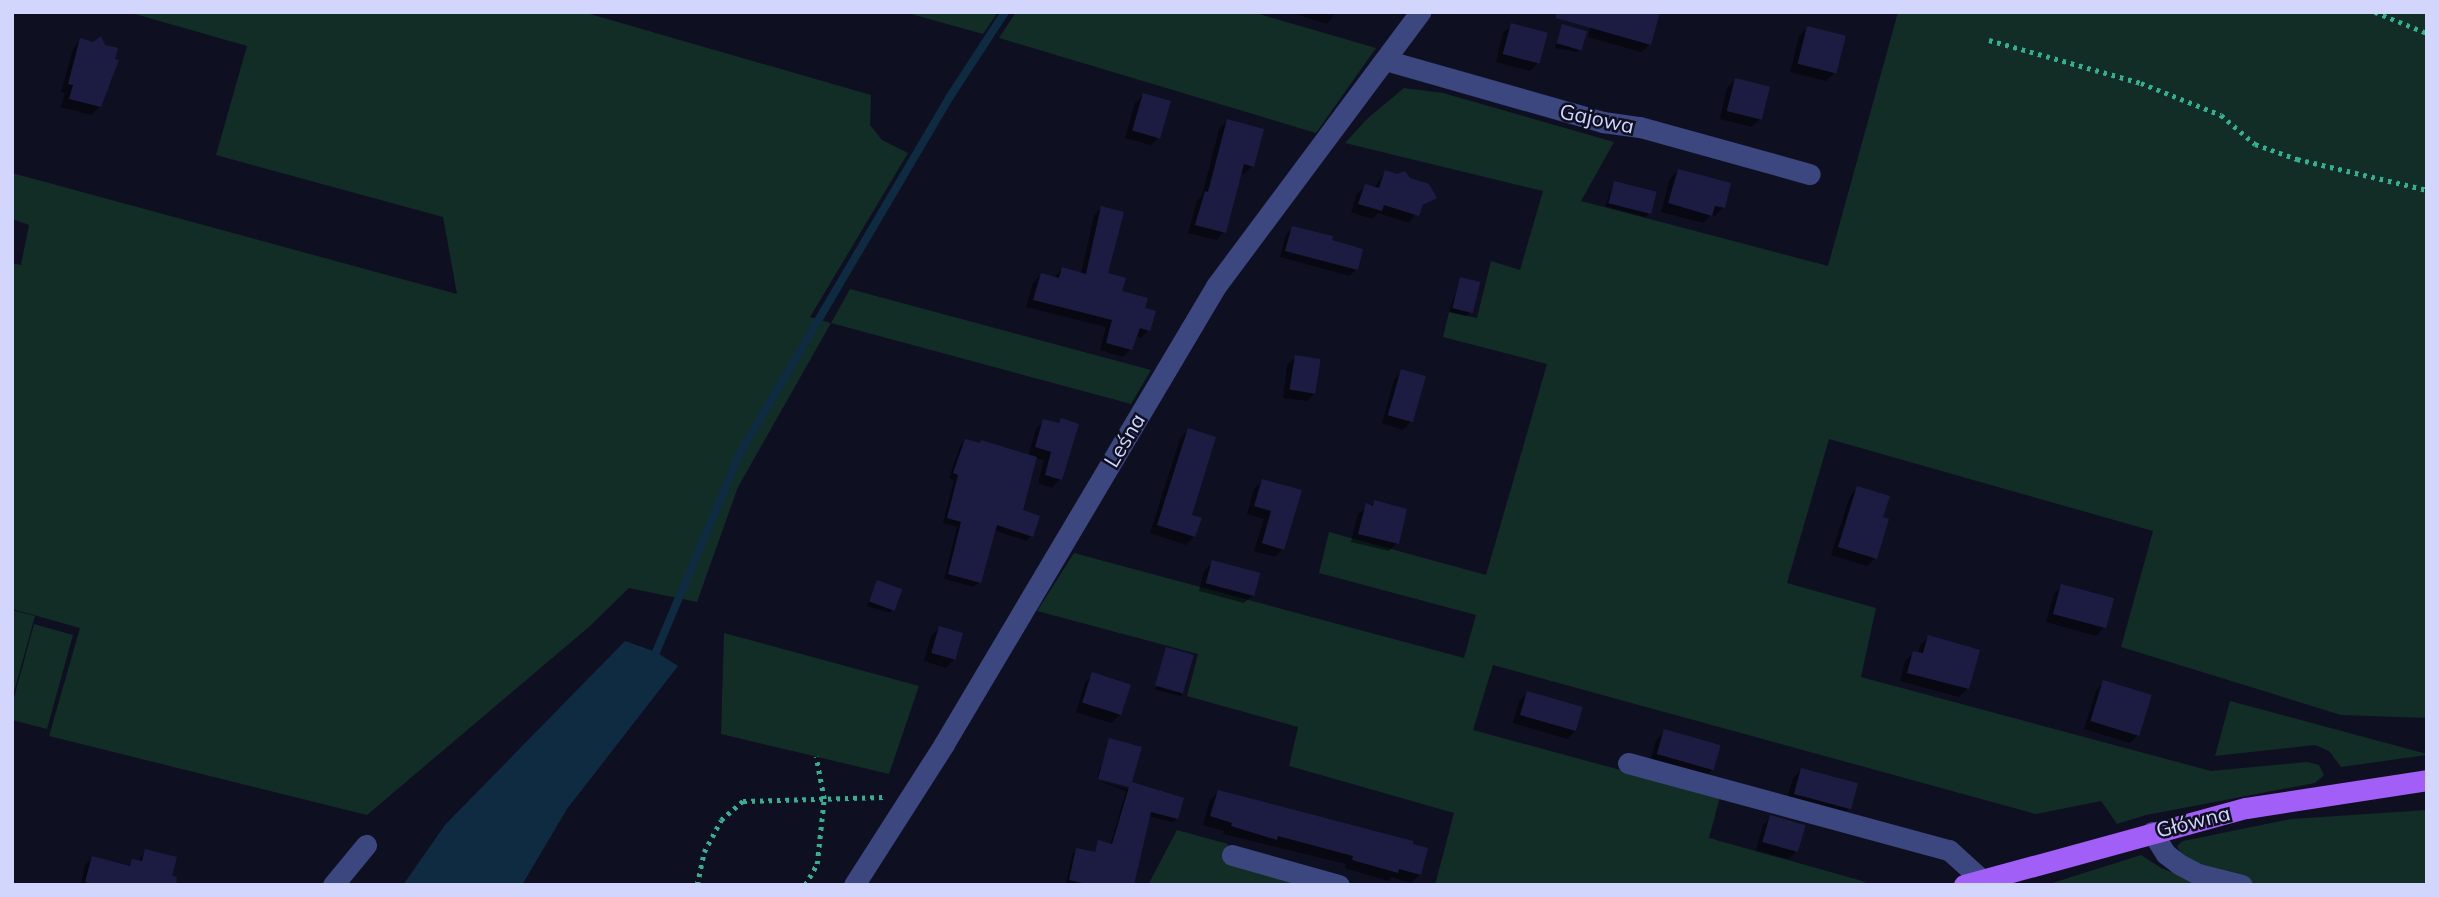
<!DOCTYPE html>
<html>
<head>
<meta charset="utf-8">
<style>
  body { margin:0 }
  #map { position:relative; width:2439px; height:897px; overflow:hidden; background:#0f0f22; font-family:Mulish,sans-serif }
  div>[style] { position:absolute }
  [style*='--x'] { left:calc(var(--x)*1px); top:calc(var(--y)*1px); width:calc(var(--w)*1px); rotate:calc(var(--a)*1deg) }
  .green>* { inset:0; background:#122c26 }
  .water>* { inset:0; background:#0e2b42 }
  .shadow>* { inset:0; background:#0007; transform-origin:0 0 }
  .stream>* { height:8px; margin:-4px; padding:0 4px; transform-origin:4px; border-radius:4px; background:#0e2b42 }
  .building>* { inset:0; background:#1c1c42; transform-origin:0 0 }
  .path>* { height:4.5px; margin-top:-2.25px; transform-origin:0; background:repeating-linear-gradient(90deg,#34af90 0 3.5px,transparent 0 8.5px) }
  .minor>* { height:21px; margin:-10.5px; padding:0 10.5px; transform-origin:10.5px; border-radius:10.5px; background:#3c467f }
  .major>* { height:21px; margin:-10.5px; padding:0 10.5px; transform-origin:10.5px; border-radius:10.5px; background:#a15ff7 }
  span { translate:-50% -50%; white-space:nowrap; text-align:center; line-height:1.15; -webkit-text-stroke:5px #0f0f22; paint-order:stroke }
  .street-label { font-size:21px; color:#d2d6fd }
  .frame { position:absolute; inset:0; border:14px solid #d2d6fd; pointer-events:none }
</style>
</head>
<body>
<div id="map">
  <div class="green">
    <div style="clip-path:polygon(128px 12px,583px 12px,871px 95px,870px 125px,882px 140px,908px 153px,810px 317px,831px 323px,850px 289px,1151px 370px,1131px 404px,831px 323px,738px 487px,697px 602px,629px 588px,590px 626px,367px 815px,49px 736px,80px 628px,12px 609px,12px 263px,21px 265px,29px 225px,12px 219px,12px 173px,457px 294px,443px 217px,216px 155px,247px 46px)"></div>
    <div style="clip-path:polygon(904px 12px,998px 12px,983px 34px)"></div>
    <div style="clip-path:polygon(1016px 12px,1252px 12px,1376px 48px,1316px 133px,999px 38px)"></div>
    <div style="clip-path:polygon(1898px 12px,2427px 12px,2427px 718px,2341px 715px,2121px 647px,2153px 531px,1829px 439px,1787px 583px,1876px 608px,1861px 677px,2211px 771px,2307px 762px,2319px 765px,2324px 775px,2315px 783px,2146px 815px,2117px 824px,2101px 801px,2036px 814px,1493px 665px,1473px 730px,1720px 797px,1709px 838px,1866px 882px,1855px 885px,1435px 885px,1454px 813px,1289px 766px,1298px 727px,1187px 696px,1198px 654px,1037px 611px,1074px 553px,1464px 658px,1476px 615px,1319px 573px,1329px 532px,1486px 575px,1547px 364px,1443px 337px,1449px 312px,1477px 318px,1491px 261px,1520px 270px,1543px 191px,1345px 143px,1368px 118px,1404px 88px,1443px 93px,1614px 142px,1581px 201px,1828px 266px)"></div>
    <div style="clip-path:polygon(12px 610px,35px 616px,12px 699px)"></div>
    <div style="clip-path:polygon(34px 624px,73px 635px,47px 729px,12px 720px,12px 705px)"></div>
    <div style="clip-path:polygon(724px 633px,919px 686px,889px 774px,721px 734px)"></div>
    <div style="clip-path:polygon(2230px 701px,2427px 754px,2427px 755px,2341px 767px,2329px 751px,2315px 745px,2215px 756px)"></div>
    <div style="clip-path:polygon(2427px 810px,2427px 885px,2262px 885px,2229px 877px,2184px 859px,2177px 846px,2183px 841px,2291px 819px)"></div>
    <div style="clip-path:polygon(1177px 830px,1228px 844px,1224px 862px,1306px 885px,1148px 885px)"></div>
    <div style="clip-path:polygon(2141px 855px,2161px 868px,2205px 885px,2046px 885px)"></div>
  </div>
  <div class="water">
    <div style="clip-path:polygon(625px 641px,656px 652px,678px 666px,567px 809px,522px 885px,403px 885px,445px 825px)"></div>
  </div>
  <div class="shadow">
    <div style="clip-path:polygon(1289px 12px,1336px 12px,1327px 24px)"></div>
    <div style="clip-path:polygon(1594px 12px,1660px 12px,1650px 44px,1641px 52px,1588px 37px)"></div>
    <div style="clip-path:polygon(1512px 25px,1538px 63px,1530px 71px,1496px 62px,1503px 33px)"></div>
    <div style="clip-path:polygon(1562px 26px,1581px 49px,1577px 52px,1555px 48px)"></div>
    <div style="clip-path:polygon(1807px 28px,1834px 73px,1826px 81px,1790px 72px,1799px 36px)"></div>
    <div style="clip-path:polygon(81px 40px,116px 62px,111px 83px,105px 89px,99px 107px,91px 115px,61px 107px,65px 93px,61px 92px,73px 49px)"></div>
    <div style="clip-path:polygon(1735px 80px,1760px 119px,1752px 127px,1720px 119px,1727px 88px)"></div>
    <div style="clip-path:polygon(1144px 95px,1159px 137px,1151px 145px,1125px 138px,1135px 103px)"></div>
    <div style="clip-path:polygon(1227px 121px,1252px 166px,1244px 174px,1240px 173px,1224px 232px,1216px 240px,1188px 233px,1197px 201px,1202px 196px,1219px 129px)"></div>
    <div style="clip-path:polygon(1678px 170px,1723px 207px,1715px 216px,1711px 215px,1703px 223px,1661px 212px,1670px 179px)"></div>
    <div style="clip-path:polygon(1385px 172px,1435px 198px,1419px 209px,1409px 223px,1378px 213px,1372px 219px,1351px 212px,1357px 194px,1366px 186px,1374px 188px)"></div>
    <div style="clip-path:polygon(1614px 182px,1649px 214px,1645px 217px,1605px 206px)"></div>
    <div style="clip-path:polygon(1101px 208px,1106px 274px,1120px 292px,1143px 309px,1149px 330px,1141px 338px,1135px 336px,1131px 349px,1123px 357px,1100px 350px,1106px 327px,1026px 307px,1033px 283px,1041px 275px,1054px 278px,1062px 269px,1081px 274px,1094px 215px)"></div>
    <div style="clip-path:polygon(1293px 228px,1330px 242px,1356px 269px,1350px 276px,1280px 257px,1286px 234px)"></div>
    <div style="clip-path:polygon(1460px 279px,1470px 313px,1466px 316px,1449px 312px)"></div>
    <div style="clip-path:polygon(1296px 357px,1315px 393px,1307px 401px,1283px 398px,1287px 365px)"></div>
    <div style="clip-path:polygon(1402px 371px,1411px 421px,1403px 430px,1382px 423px,1394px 380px)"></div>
    <div style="clip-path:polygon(1061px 420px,1060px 479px,1052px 488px,1038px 483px,1044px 460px,1035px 458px,1020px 511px,1031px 536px,1026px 541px,994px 530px,979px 582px,974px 587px,944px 579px,957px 527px,943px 523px,954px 480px,949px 478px,960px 446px,965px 440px,1028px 456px,1036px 429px,1044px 421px,1057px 424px)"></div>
    <div style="clip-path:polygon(1188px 430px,1190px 516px,1194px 537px,1186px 545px,1150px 533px,1180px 439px)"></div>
    <div style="clip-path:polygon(1262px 481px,1283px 549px,1275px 557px,1254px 551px,1264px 519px,1247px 514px,1254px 489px)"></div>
    <div style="clip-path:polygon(1858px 488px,1881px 518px,1875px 558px,1867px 566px,1831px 555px,1850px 496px)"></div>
    <div style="clip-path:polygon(1375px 502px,1397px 543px,1389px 551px,1351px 542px,1358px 514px)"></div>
    <div style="clip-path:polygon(1213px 562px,1253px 595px,1244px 603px,1199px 591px,1204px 571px)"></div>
    <div style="clip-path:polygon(877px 582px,893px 609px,890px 613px,867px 606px)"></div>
    <div style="clip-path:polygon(2062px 586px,2104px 627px,2096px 636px,2046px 622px,2054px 594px)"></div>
    <div style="clip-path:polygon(939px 628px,954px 659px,946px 668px,924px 661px,931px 636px)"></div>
    <div style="clip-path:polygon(1929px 637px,1977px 651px,1967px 689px,1959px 697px,1900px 681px,1905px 661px,1913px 653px,1918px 654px,1920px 645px)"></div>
    <div style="left:1166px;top:649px;width:27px;height:42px;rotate:15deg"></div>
    <div style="clip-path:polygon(1093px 674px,1120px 715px,1111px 723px,1076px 712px,1085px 683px)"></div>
    <div style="clip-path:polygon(2104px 682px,2138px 735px,2130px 743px,2084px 729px,2096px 691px)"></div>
    <div style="clip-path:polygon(1528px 693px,1575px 731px,1567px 739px,1513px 723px,1519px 701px)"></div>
    <div style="clip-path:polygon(1665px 731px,1713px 769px,1705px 777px,1650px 762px,1656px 740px)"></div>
    <div style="clip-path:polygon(1110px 740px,1130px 783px,1177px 819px,1173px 822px,1148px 816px,1132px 885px,1066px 883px,1073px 853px,1077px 850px,1093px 854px,1099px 842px,1110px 845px,1113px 836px,1126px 791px,1096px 780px,1129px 789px,1129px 785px,1097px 777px)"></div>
    <div style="clip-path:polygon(1801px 770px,1849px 808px,1841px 816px,1786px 802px,1793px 778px)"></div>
    <div style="clip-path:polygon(1218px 792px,1426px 849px,1419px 875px,1411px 883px,1391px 877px,1388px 881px,1345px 868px,1346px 864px,1223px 834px,1224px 831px,1203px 825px,1210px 800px)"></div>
    <div style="clip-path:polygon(1771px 817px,1797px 851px,1788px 859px,1756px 850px,1763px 825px)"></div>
    <div style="clip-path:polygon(146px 851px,168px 885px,81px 885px,85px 865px,92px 858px,127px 867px,133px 861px,138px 862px)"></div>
  </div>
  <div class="stream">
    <div style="--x:656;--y:652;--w:216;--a:-67.1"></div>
    <div style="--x:740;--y:453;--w:412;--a:-59.5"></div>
    <div style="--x:949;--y:98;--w:103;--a:-56.9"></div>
  </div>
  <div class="building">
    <div style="clip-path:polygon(1556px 12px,1660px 12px,1651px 45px,1556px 18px)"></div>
    <div style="left:1511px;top:23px;width:38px;height:32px;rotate:15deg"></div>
    <div style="left:1562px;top:24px;width:26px;height:20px;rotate:16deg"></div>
    <div style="left:1807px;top:26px;width:40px;height:39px;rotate:14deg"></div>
    <div style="clip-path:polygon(101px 36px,105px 45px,118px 48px,115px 59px,119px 60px,101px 107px,69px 99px,73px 85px,68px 84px,80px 38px,93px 42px)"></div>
    <div style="left:1735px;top:78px;width:36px;height:34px;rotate:14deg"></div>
    <div style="left:1143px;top:93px;width:29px;height:39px;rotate:16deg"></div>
    <div style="clip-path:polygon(1227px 119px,1264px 129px,1254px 167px,1244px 164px,1226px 233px,1195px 225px,1205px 191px,1208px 192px)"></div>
    <div style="clip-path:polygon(1678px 169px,1731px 183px,1725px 208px,1715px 206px,1712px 216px,1668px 203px)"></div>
    <div style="clip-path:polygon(1385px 170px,1397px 174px,1405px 171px,1410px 178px,1429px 184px,1437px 198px,1423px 205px,1419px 216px,1384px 205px,1382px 211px,1358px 204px,1365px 184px,1379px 188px)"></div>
    <div style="left:1614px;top:181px;width:44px;height:23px;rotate:14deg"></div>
    <div style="clip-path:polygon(1101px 206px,1124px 212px,1108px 273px,1126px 278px,1122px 291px,1148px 298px,1145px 308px,1156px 311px,1150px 331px,1140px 328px,1132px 350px,1106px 343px,1112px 320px,1033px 300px,1041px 273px,1059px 278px,1062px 267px,1086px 274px)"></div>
    <div style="clip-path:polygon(1292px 226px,1333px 236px,1332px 240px,1363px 249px,1358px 270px,1285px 251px)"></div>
    <div style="left:1460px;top:277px;width:21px;height:32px;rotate:14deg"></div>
    <div style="left:1295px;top:355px;width:26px;height:35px;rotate:9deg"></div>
    <div style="left:1401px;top:369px;width:26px;height:48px;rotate:16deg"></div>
    <div style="clip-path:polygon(1061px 418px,1079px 424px,1062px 480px,1045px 475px,1051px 452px,1035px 447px,1043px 419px,1059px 423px)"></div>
    <div style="clip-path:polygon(1188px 428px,1216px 437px,1192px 515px,1202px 518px,1195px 537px,1157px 525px)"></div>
    <div style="clip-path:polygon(965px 439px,980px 443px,981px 440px,1037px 457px,1023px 510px,1040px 516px,1033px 537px,997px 525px,981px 583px,948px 574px,961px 522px,947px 518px,958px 475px,953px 473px)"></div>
    <div style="clip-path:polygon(1262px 479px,1302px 490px,1284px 550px,1262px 543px,1271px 511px,1254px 506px)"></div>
    <div style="clip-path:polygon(1857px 486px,1890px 496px,1883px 517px,1889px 519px,1877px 559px,1838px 547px)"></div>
    <div style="clip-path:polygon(1374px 500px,1407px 509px,1399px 544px,1358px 534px,1366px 503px,1373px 506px)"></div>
    <div style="left:1212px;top:560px;width:50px;height:24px;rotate:15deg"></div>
    <div style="left:877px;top:580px;width:27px;height:23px;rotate:20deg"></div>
    <div style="left:2061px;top:584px;width:55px;height:31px;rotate:15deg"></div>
    <div style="left:939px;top:626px;width:25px;height:28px;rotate:16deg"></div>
    <div style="clip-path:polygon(1928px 635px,1980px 650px,1969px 689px,1907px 673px,1913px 651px,1923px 653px)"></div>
    <div style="left:1166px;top:647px;width:29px;height:40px;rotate:16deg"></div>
    <div style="left:1092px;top:672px;width:41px;height:32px;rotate:18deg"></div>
    <div style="left:2103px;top:680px;width:51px;height:43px;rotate:17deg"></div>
    <div style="left:1527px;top:691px;width:58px;height:25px;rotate:16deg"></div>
    <div style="left:1664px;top:729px;width:59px;height:26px;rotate:16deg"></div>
    <div style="clip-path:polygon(1109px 738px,1142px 747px,1132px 782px,1184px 798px,1178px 819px,1151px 812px,1134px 885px,1091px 885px,1069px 880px,1076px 848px,1095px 852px,1098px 840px,1112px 844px,1116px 831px,1129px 787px,1098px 779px)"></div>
    <div style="left:1801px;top:768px;width:59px;height:27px;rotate:15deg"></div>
    <div style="clip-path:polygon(1218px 790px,1413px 841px,1413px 844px,1428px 848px,1421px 875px,1399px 869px,1398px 873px,1352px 860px,1353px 856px,1278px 836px,1277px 840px,1231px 826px,1232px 823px,1210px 816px)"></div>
    <div style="left:1770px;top:815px;width:37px;height:28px;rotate:16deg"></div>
    <div style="clip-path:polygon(145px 849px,177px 857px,172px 876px,177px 877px,176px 885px,97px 885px,85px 882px,92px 856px,130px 866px,132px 859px,142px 861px)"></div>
  </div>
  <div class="path">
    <div style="--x:2375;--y:12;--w:56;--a:22"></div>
    <div style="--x:1989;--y:40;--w:158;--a:15.8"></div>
    <div style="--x:2141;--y:83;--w:86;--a:21.8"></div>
    <div style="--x:2221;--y:115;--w:45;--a:40.5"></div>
    <div style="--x:2255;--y:144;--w:45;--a:19.7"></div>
    <div style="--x:2297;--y:159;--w:134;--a:13.4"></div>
    <div style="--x:697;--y:885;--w:34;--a:-78"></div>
    <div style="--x:704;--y:852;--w:17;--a:-62"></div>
    <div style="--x:712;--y:837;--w:19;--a:-62"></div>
    <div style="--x:721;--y:820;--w:29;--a:-41"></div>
    <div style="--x:743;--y:801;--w:141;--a:-1.6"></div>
    <div style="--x:805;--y:885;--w:24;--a:-60"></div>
    <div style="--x:817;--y:864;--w:65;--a:-83.9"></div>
    <div style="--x:824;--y:799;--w:43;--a:-100.8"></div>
  </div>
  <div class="minor">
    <div style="--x:1385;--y:60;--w:227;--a:15.9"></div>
    <div style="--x:1603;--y:122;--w:37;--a:8"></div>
    <div style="--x:1640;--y:127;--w:176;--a:15.5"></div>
    <div style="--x:1628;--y:763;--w:333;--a:15.2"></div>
    <div style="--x:1949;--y:850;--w:45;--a:42.3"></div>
    <div style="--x:2152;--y:832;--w:26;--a:58"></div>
    <div style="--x:2166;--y:854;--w:16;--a:38"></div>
    <div style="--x:2179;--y:864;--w:21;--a:28"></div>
    <div style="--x:2198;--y:874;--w:45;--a:14"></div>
    <div style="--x:1232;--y:855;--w:111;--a:15.7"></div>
    <div style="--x:333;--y:885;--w:52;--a:-50.5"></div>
    <div style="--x:854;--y:885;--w:167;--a:-57.4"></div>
    <div style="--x:944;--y:744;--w:533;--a:-59.29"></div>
    <div style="--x:1216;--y:286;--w:342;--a:-53.3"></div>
  </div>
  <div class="major">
    <div style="--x:1964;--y:885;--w:292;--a:-15.3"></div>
    <div style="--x:2246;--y:808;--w:183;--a:-8.8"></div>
  </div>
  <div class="street-label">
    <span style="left:1597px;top:118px;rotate:12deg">Gajowa</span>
    <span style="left:1124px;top:440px;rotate:-59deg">Leśna</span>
    <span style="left:2193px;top:821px;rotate:-14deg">Główna</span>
  </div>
  <div class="frame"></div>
</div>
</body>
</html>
